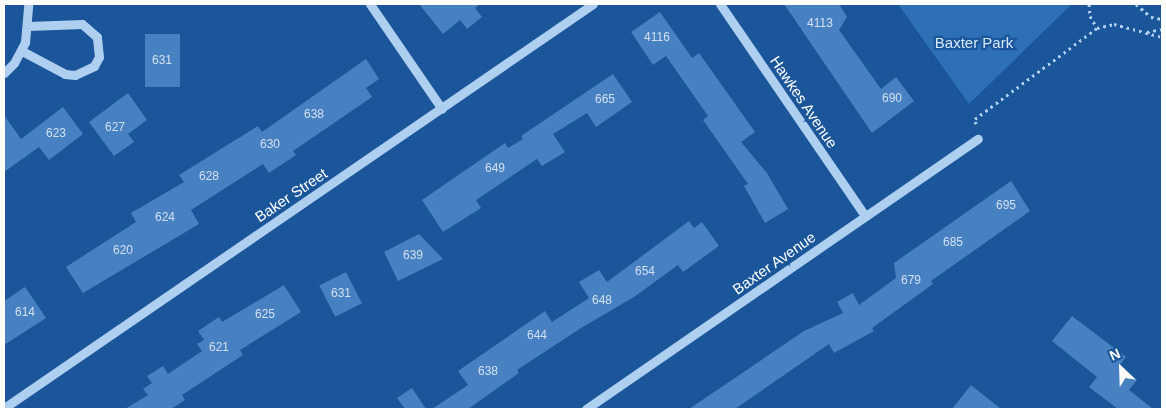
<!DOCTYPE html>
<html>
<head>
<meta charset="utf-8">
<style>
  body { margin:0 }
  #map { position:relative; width:1166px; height:413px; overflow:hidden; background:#1a5699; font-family:Helvetica,sans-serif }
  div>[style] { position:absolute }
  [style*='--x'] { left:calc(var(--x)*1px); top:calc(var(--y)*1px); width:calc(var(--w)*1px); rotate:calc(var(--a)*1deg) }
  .green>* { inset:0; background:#2e70b6 }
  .building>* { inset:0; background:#4781c1; transform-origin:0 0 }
  .path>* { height:3px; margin-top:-1.5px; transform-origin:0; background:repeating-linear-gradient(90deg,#afcff1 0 2.5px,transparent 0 6.5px) }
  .minor>* { height:9px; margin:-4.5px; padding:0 4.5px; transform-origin:4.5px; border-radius:4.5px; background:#afcff1 }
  span { translate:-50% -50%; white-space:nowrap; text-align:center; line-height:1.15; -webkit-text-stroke:4.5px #1a5699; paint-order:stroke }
  .number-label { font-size:12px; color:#d1e0f0 }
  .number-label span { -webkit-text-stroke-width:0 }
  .park-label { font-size:15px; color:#d6e8fc }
  .street-label { font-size:15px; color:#fff }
  .frame { position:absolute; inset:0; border:5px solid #fff; pointer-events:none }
  .north { position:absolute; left:1096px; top:343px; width:50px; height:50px; -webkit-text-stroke:4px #1a5699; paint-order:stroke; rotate:336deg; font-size:14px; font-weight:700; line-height:20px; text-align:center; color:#fff }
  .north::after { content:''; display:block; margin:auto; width:18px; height:22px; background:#fff; clip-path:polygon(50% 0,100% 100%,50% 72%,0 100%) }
</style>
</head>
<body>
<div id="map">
  <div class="green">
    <div style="clip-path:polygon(898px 4px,1072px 4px,969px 104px)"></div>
  </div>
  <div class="building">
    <div style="clip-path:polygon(419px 4px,480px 4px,475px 8px,482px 17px,467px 29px,460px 20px,443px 34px)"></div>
    <div style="clip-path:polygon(784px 4px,839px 4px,847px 17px,839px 30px,881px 89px,896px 77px,914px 101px,872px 133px)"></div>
    <div style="clip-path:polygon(660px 12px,692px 58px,699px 53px,755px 132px,741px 142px,767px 173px,788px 209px,765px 223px,744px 186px,748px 184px,703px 120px,708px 116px,666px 56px,653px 65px,631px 32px)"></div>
    <div style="left:145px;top:34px;width:35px;height:53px"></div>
    <div style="clip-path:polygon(366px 59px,379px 79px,366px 88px,372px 97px,293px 151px,296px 155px,269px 173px,263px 164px,191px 210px,199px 224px,83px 293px,66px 267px,136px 222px,131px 213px,184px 182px,179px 175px,258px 126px,262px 132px)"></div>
    <div style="clip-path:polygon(613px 74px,632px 102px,596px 127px,587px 113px,553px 134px,565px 152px,542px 166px,537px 159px,476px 200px,481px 208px,443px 232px,422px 200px,505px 143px,508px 148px,523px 139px,521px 136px)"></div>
    <div style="clip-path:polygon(128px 93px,147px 120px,128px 134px,134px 142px,114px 156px,89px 122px)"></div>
    <div style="clip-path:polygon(63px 107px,83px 134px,49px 160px,39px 147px,4px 172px,4px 115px,21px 139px)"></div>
    <div style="clip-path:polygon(1011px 181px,1030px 211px,931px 281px,933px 284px,872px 328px,874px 331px,834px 353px,829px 344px,735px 409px,689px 409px,804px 331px,843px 313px,837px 302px,853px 293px,859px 305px,896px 278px,894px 263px)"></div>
    <div style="clip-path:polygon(689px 221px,694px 228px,702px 222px,719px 246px,683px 272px,678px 265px,634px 297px,581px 328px,517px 370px,519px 373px,468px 409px,432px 409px,468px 385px,458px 371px,545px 311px,552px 322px,589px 298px,579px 282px,599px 270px,607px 282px)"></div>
    <div style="clip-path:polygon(419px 234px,443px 259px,398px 281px,384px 252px)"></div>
    <div style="left:346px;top:272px;width:35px;height:30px;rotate:63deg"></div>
    <div style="clip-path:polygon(284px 285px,301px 312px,240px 350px,243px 355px,182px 395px,185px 400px,171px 409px,125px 409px,148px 395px,143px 389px,152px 383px,147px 376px,163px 366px,168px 374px,202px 351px,197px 344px,204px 340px,198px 331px,219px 317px,222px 322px)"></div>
    <div style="clip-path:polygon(25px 287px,46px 318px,4px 345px,4px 301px)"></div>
    <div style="clip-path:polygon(1072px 316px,1126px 357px,1119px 366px,1137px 380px,1129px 390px,1153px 409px,1118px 409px,1089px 387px,1097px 377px,1052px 341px)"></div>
    <div style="clip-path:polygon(971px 385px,1001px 409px,952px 409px)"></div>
    <div style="clip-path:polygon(412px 388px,426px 409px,405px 409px,397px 398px)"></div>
  </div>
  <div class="path">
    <div style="--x:1089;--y:4;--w:12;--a:85"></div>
    <div style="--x:1090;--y:16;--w:14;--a:60"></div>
    <div style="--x:1136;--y:4;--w:20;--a:41"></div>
    <div style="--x:1151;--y:17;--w:11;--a:10"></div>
    <div style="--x:1147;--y:32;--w:15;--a:-11"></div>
    <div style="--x:976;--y:124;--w:5;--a:-101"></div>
    <div style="--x:975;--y:119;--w:152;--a:-36.7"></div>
    <div style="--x:1097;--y:28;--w:17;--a:-13"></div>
    <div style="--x:1114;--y:24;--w:50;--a:15.2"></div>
  </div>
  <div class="minor">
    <div style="--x:370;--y:4;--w:127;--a:55.6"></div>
    <div style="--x:720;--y:4;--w:257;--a:55.6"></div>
    <div style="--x:22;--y:51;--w:49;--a:28.1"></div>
    <div style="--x:65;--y:74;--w:10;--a:6"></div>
    <div style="--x:75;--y:75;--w:21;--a:-25"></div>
    <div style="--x:94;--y:66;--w:10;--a:-61"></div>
    <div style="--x:99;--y:57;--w:20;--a:-96"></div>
    <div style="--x:97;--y:37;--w:20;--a:-139"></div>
    <div style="--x:82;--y:24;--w:54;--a:177.9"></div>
    <div style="--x:4;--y:73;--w:14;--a:-45"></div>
    <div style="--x:14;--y:63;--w:24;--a:-62"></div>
    <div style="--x:25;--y:42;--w:38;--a:-85"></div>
    <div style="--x:4;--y:408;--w:714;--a:-34.45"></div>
    <div style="--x:586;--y:409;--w:476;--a:-34.6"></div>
  </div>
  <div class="number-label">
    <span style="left:820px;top:24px">4113</span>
    <span style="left:657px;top:38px">4116</span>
    <span style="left:162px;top:61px">631</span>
    <span style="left:892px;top:99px">690</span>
    <span style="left:605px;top:100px">665</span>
    <span style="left:314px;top:115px">638</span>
    <span style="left:115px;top:128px">627</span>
    <span style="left:56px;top:134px">623</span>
    <span style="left:270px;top:145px">630</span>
    <span style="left:495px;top:169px">649</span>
    <span style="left:209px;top:177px">628</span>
    <span style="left:1006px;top:206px">695</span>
    <span style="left:165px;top:218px">624</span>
    <span style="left:953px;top:243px">685</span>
    <span style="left:123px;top:251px">620</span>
    <span style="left:413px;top:256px">639</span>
    <span style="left:645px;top:272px">654</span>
    <span style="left:911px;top:281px">679</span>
    <span style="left:341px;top:294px">631</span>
    <span style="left:602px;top:301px">648</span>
    <span style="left:25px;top:313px">614</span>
    <span style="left:265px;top:315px">625</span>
    <span style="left:537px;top:336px">644</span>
    <span style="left:219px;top:348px">621</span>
    <span style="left:488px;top:372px">638</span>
  </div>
  <div class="park-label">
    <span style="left:974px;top:43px">Baxter Park</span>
  </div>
  <div class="street-label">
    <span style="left:804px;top:102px;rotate:56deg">Hawkes Avenue</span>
    <span style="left:291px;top:195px;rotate:-34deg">Baker Street</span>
    <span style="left:774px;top:263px;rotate:-35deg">Baxter Avenue</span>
  </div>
  <div class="frame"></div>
  <div class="north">N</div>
</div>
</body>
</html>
